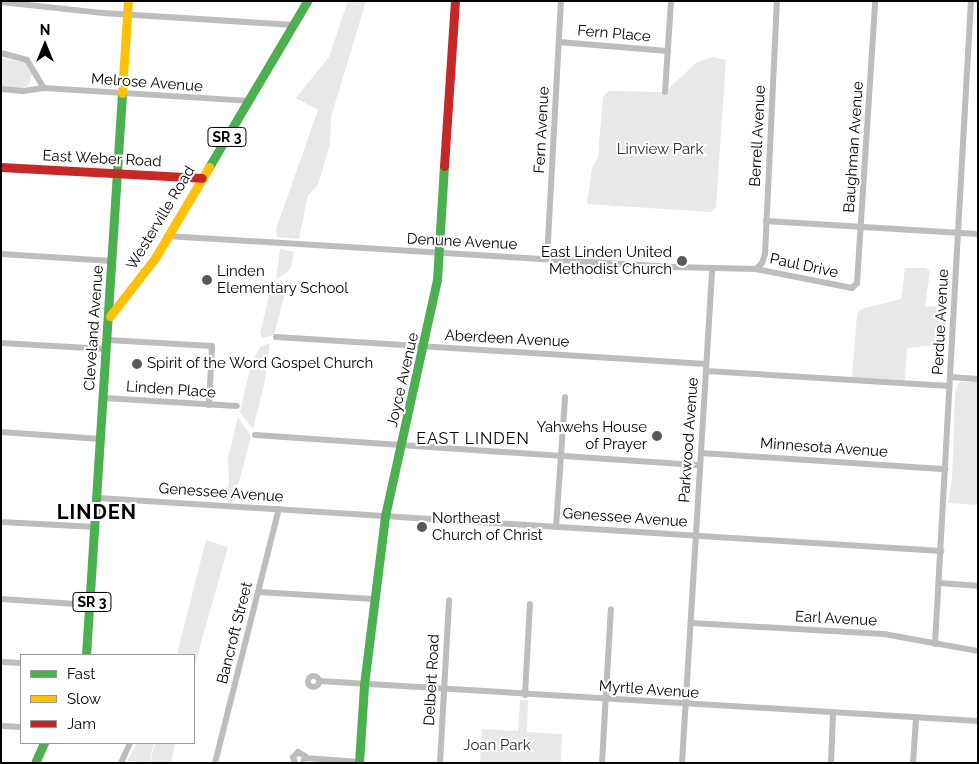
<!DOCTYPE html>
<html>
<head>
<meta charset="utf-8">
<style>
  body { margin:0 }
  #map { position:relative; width:979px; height:764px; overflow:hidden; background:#fff; font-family:Raleway,sans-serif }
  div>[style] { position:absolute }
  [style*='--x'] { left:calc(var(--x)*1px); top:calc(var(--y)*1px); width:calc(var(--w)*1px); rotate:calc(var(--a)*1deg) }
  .green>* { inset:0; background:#e8e8e8 }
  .street>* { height:6px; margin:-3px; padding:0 3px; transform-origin:3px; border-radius:3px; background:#bdbdbd }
  .street>.ring { margin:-3px; padding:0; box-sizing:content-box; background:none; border:6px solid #bdbdbd; border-radius:50% }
  .fast>* { height:9px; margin:-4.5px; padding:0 4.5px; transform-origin:4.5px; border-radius:4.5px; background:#4caf50 }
  .slow>* { height:9px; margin:-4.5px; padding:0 4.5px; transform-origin:4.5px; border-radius:4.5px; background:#ffc107 }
  .jam>* { height:9px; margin:-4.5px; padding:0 4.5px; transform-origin:4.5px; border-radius:4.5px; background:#c62828 }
  .dots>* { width:14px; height:14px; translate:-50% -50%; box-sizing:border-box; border:2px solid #fff; border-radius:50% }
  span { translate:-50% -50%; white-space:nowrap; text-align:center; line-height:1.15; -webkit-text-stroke:4px #fff; paint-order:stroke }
  .shield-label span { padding:1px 4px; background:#fff; border:1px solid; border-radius:4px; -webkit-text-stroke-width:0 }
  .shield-label { font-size:14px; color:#000; font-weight:700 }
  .street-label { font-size:15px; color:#000 }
  .park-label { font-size:15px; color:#2c2c2c }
  .poi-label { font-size:15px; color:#000 }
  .right { translate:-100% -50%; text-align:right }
  .left { translate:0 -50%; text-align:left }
  .neighbourhood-label { font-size:16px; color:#000; letter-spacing:1px }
  .district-label { font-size:20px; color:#000; font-weight:700; letter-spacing:1px }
  .frame { position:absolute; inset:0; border:2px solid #000; pointer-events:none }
  .legend { position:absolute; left:20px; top:654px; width:175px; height:90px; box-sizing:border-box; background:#fff; border:1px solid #999; margin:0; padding:6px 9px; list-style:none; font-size:15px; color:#000 }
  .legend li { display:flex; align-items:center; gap:10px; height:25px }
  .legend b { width:25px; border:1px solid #999 }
  .north { position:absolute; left:20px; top:20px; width:50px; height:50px; -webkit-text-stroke:4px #fff; paint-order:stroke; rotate:0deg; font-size:14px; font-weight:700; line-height:20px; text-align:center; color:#000 }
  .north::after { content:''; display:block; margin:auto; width:18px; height:22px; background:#000; clip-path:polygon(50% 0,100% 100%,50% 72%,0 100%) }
</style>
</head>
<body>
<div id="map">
  <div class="green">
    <div style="clip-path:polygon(348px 1px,366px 1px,331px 117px,330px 144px,318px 185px,308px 195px,299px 239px,277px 237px,276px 229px,318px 110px,296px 98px,329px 57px)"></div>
    <div style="clip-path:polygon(713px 57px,726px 60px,716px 207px,711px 212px,587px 204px,592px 168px,598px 157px,603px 97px,608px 91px,665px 92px,697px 62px)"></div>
    <div style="clip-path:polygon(1px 58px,26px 63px,33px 71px,29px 85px,22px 88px,1px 87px)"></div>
    <div style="clip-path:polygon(280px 249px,294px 252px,290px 270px,276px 280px)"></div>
    <div style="clip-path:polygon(905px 268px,926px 268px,930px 272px,925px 306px,942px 307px,946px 311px,944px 344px,907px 348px,905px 380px,852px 377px,857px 314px,861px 309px,901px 299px)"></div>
    <div style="clip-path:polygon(275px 287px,285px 293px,274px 335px,262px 338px,260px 333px,271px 288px)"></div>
    <div style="clip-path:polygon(270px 343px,264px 385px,253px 429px,240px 412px,251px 364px,260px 347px)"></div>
    <div style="clip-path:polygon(959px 382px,978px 382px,978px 505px,948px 503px,952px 478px,955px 393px)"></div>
    <div style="clip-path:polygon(238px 417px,251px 436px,234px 501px,230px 503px,225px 499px,229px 484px,228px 459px)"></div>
    <div style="clip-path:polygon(206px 540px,228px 547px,194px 668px,194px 655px,178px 655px,178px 650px)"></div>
    <div style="clip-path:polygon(520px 700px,528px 700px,527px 732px,562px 734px,561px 763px,480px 763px,482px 729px,518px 731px)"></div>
    <div style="clip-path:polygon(137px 743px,154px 743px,149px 763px,127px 761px)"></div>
    <div style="clip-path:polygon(155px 743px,175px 743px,171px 763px,150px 763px)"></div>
  </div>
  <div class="street">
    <div style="--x:1;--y:2;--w:103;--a:6.2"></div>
    <div style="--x:103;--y:13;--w:191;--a:3.6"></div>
    <div style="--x:559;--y:42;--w:109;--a:4.7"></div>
    <div style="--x:1;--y:53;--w:27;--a:15"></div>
    <div style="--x:27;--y:60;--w:33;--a:59"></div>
    <div style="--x:1;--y:89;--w:22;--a:5"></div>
    <div style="--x:23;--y:91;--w:21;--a:-8"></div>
    <div style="--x:44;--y:88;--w:205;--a:3.6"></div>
    <div style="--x:665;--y:92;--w:91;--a:-86.2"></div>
    <div style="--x:766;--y:221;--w:212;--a:3.5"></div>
    <div style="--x:167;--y:236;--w:507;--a:3.51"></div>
    <div style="--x:673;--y:267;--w:83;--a:1.4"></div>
    <div style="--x:756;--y:269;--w:98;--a:11.2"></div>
    <div style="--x:852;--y:288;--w:7;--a:-45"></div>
    <div style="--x:857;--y:283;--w:283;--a:-86.3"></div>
    <div style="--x:1;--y:254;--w:111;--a:3.6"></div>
    <div style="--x:547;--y:259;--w:258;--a:-86.9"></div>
    <div style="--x:756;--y:269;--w:8;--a:-45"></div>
    <div style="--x:762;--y:263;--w:9;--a:-72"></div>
    <div style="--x:765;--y:254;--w:253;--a:-87.3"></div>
    <div style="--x:276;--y:337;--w:431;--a:3.6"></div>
    <div style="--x:108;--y:340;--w:104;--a:3.3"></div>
    <div style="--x:212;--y:346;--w:59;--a:92.9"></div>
    <div style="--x:1;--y:343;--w:106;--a:3.2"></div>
    <div style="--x:706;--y:371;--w:244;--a:3.5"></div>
    <div style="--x:950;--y:377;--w:28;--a:4"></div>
    <div style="--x:104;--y:398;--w:133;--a:3.4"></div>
    <div style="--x:1;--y:432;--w:100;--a:4"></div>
    <div style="--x:255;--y:435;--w:446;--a:3.9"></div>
    <div style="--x:701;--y:453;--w:245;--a:3.8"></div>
    <div style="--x:98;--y:498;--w:845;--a:3.6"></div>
    <div style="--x:1;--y:522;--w:95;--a:3"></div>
    <div style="--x:556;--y:527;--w:130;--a:-86"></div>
    <div style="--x:939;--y:583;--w:39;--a:4"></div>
    <div style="--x:258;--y:592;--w:116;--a:3.5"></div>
    <div style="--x:1;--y:599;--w:90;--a:3.8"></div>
    <div style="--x:692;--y:623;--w:192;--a:3.3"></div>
    <div style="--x:884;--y:634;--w:96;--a:10.3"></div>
    <div style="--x:935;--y:644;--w:644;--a:-86.8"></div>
    <div style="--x:1;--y:662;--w:20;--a:3"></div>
    <div class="ring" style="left:307.5px;top:675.5px;width:5px;height:5px"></div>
    <div style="--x:319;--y:681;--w:660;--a:3.47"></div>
    <div style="--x:525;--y:695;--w:91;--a:-86.9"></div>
    <div style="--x:1;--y:726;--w:20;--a:3"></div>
    <div style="--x:305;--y:758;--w:54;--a:4.2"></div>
    <div style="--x:121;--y:763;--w:22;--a:-66"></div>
    <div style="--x:215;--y:763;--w:262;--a:-75.9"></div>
    <div style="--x:295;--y:763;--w:6;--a:-108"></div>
    <div style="--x:293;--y:757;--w:7;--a:-45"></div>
    <div style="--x:298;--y:752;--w:8;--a:30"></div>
    <div style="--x:305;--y:756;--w:7;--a:106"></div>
    <div style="--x:440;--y:763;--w:163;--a:-86.8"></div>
    <div style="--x:602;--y:763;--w:154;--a:-86.7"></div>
    <div style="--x:682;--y:763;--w:495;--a:-86.5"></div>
    <div style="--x:831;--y:763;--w:49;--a:-87.7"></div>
    <div style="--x:913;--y:763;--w:44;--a:-86.1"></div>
  </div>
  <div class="fast">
    <div style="--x:209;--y:167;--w:193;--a:-59.4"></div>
    <div style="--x:86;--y:655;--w:563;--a:-86.33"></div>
    <div style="--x:35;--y:763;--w:22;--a:-66"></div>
    <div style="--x:359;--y:763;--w:78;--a:-86.3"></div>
    <div style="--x:364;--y:685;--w:170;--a:-82.9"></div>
    <div style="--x:385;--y:516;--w:242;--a:-77.6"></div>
    <div style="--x:437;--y:280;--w:114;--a:-86.5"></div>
  </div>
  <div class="slow">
    <div style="--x:122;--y:93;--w:92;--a:-86.3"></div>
    <div style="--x:110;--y:316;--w:73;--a:-52.2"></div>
    <div style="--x:155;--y:258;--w:106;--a:-59.3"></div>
  </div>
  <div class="jam">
    <div style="--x:444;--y:166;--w:165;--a:-86.2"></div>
    <div style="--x:1;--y:167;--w:201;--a:3.1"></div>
  </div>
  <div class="dots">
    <div style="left:682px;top:261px;background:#595959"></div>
    <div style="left:207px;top:280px;background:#595959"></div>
    <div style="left:137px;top:364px;background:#595959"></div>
    <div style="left:657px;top:436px;background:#595959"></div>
    <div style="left:422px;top:527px;background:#595959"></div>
  </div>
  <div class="shield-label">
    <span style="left:227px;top:137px">SR 3</span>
    <span style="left:92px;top:602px">SR 3</span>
  </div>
  <div class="street-label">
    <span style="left:614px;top:34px;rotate:5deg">Fern Place</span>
    <span style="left:147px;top:83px;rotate:4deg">Melrose Avenue</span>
    <span style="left:542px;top:130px;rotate:-87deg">Fern Avenue</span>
    <span style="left:758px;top:136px;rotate:-87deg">Berrell Avenue</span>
    <span style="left:854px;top:147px;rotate:-86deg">Baughman Avenue</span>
    <span style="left:102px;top:159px;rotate:3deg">East Weber Road</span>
    <span style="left:161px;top:218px;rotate:-59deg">Westerville Road</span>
    <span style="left:462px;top:242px;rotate:3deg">Denune Avenue</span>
    <span style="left:804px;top:266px;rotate:12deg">Paul Drive</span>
    <span style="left:941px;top:322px;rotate:-87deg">Perdue Avenue</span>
    <span style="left:94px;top:328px;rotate:-86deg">Cleveland Avenue</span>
    <span style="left:507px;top:339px;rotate:3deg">Aberdeen Avenue</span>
    <span style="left:403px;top:380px;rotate:-77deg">Joyce Avenue</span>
    <span style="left:171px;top:390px;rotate:4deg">Linden Place</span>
    <span style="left:689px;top:440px;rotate:-86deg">Parkwood Avenue</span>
    <span style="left:824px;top:448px;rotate:4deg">Minnesota Avenue</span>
    <span style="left:221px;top:493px;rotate:4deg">Genessee Avenue</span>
    <span style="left:625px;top:518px;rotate:4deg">Genessee Avenue</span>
    <span style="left:836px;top:619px;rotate:3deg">Earl Avenue</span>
    <span style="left:235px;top:633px;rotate:-76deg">Bancroft Street</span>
    <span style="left:432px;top:680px;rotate:-87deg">Delbert Road</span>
    <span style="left:649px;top:690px;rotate:4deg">Myrtle Avenue</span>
  </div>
  <div class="park-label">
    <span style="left:660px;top:150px">Linview Park</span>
    <span style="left:497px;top:746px">Joan Park</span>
  </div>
  <div class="poi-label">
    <span class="right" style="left:672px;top:261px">East Linden United<br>Methodist Church</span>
    <span class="left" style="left:217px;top:280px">Linden<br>Elementary School</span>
    <span class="left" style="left:147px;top:364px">Spirit of the Word Gospel Church</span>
    <span class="right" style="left:647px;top:436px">Yahwehs House<br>of Prayer</span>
    <span class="left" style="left:432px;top:527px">Northeast<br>Church of Christ</span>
  </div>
  <div class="neighbourhood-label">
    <span style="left:473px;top:439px">EAST LINDEN</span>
  </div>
  <div class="district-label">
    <span style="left:97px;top:512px">LINDEN</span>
  </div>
  <div class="frame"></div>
  <ul class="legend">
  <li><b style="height:6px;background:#4caf50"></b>Fast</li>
  <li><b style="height:6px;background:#ffc107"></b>Slow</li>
  <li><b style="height:6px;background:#c62828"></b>Jam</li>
  </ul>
  <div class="north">N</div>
</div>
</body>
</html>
